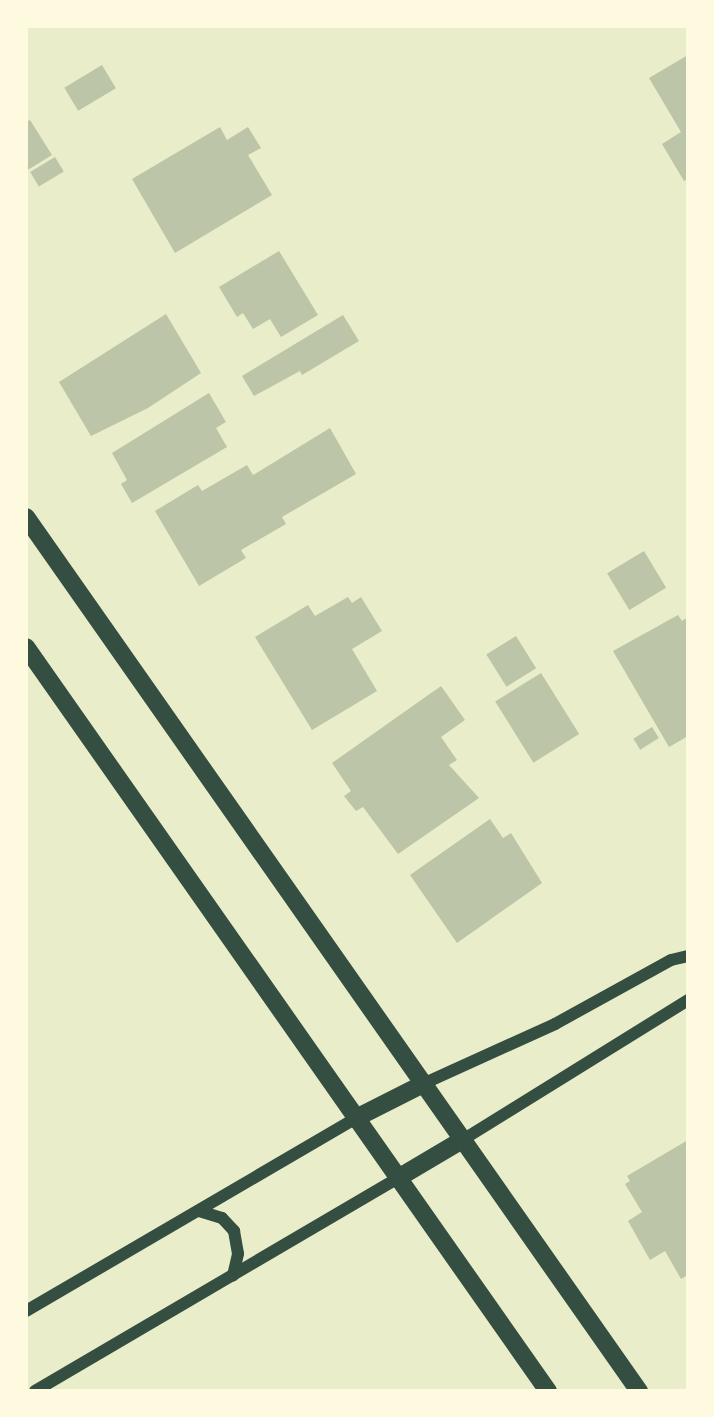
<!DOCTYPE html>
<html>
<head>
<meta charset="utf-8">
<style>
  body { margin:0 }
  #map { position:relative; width:714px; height:1417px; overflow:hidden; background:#e9edc9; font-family:Montserrat,sans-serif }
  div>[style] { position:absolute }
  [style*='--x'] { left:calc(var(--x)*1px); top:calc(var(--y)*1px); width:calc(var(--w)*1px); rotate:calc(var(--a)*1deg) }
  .building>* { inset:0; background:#bcc5a7; transform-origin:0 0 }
  .tertiary>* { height:12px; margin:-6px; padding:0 6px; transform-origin:6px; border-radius:6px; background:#344e41 }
  .primary>* { height:18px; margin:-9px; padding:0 9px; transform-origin:9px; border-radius:9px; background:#344e41 }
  span { translate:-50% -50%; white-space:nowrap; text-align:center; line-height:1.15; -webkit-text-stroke:6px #fefae0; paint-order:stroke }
  .frame { position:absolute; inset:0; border:28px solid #fefae0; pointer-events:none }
</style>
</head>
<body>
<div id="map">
  <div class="building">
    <div style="clip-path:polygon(688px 55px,688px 179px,684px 181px,662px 144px,681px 132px,649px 78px)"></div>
    <div style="left:102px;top:65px;width:27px;height:44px;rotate:59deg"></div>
    <div style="clip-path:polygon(30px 120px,52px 155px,26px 171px,26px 122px)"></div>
    <div style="clip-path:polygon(220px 127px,227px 140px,248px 127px,261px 148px,248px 155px,272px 195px,175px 253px,132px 179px)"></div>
    <div style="left:55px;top:157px;width:17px;height:29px;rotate:59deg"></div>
    <div style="clip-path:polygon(279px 251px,318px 315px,281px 337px,270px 319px,253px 329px,243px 313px,237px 317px,219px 287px)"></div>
    <div style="clip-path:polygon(166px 314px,201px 373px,148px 408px,91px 436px,59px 382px)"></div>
    <div style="clip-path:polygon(343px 315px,359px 341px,302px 375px,300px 371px,254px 396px,242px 376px)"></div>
    <div style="clip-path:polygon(209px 393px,226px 422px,216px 428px,227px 447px,132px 503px,121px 484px,127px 480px,112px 453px)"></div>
    <div style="clip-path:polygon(330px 428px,356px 474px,282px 517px,286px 524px,241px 550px,246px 558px,199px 586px,155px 511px,198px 485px,202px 491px,247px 465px,253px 475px)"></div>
    <div style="left:644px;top:551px;width:43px;height:43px;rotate:59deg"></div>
    <div style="clip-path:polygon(348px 597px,352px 603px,361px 597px,382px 631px,352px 649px,377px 691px,312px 730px,255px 637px,308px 605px,315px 616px)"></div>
    <div style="clip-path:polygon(678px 615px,682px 621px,688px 617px,688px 736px,669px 747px,613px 651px)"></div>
    <div style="left:516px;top:636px;width:38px;height:35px;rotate:58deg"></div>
    <div style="left:541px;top:673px;width:72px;height:54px;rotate:58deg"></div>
    <div style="clip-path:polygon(441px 686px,465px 720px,441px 737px,457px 760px,449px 765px,479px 798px,398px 854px,363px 807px,356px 811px,344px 796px,351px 791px,332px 763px)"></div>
    <div style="left:652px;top:727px;width:13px;height:22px;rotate:58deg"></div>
    <div style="clip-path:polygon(490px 819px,503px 838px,511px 833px,542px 883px,457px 943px,410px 875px)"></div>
    <div style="clip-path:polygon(688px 1140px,688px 1275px,681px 1279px,665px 1251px,650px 1260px,628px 1221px,642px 1212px,625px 1184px,630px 1181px,627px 1176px)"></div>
  </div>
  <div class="tertiary">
    <div style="--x:425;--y:1083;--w:143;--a:-24.4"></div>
    <div style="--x:555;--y:1024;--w:132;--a:-28.9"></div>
    <div style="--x:671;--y:960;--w:17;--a:-13"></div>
    <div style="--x:464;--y:1139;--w:264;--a:-31.8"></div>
    <div style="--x:199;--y:1211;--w:24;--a:17"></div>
    <div style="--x:222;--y:1218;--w:18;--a:47"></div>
    <div style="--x:234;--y:1231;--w:23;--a:80"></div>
    <div style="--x:238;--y:1254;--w:22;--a:103"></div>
    <div style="--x:26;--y:1311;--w:382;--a:-30.3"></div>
    <div style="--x:35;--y:1391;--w:421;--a:-30.4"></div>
  </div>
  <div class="primary">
    <div style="--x:26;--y:517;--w:1068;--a:54.96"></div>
    <div style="--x:26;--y:647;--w:909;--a:54.95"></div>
    <div style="--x:356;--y:1118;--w:77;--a:-26.9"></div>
    <div style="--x:398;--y:1178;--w:77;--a:-30.6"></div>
  </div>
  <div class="frame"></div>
</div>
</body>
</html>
